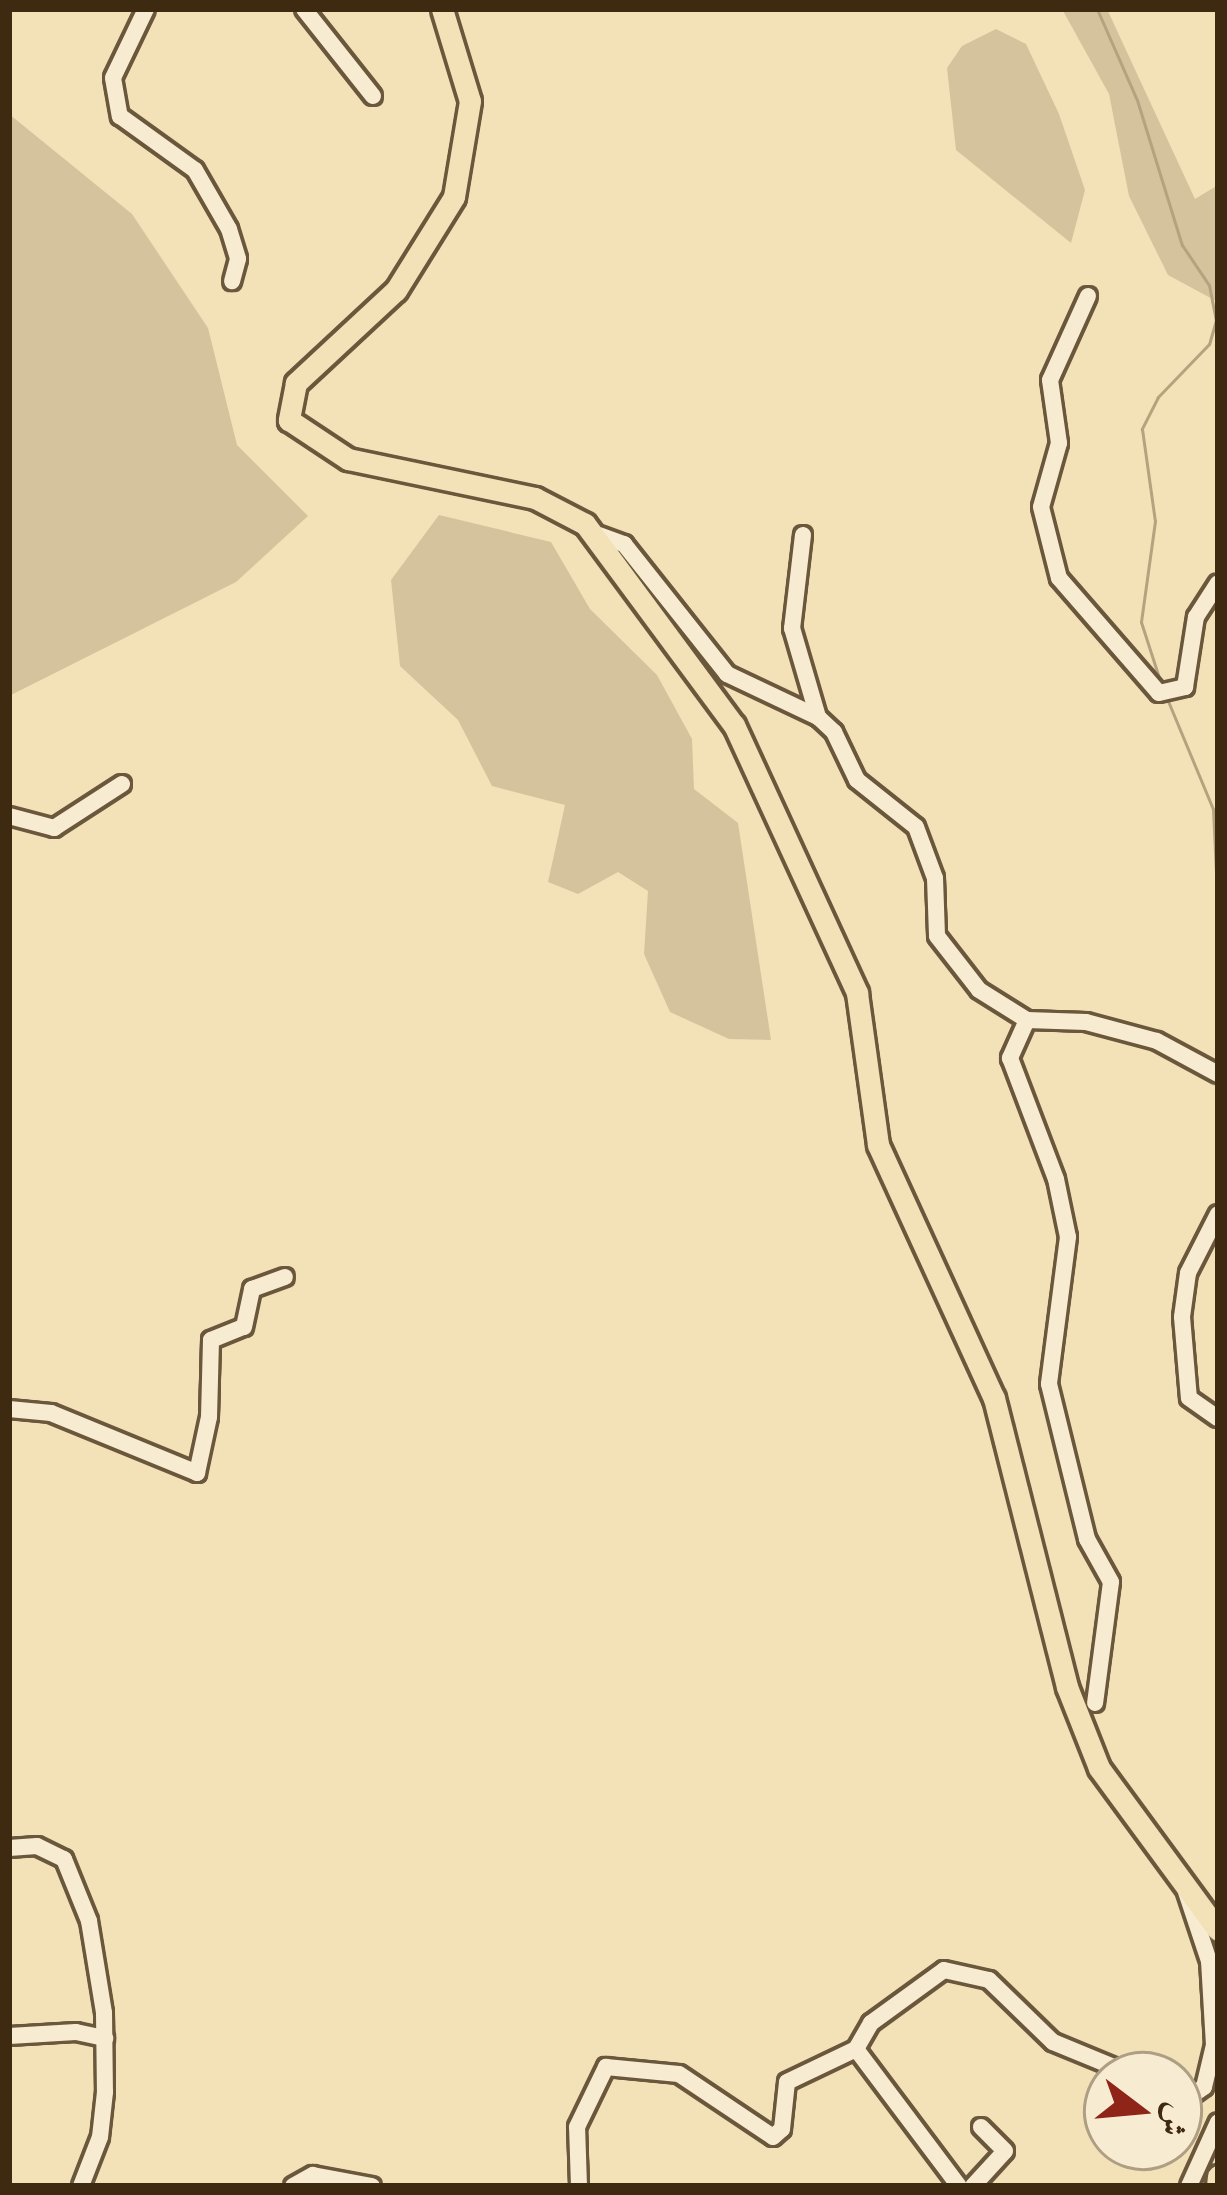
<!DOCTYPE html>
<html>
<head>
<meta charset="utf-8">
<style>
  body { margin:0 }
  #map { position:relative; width:1227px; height:2195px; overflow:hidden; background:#f3e2b8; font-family:Alegreya,Amiri,serif }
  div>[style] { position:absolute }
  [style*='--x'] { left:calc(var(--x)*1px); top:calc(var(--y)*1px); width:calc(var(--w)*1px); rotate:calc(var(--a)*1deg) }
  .green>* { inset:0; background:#d4c39c }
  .stream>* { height:3px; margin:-1.5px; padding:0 1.5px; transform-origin:1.5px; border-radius:1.5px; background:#b5a37f }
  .roads { filter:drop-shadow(3px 0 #6b573b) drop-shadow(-3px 0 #6b573b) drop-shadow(0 3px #6b573b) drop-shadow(0 -3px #6b573b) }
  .minor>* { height:16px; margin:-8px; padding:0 8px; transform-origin:8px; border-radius:8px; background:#f7ecd1 }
  .major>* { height:21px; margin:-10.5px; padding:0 10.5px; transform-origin:10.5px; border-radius:10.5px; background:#f3e2b8 }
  span { translate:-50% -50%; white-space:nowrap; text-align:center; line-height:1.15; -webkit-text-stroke:12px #f7ecd1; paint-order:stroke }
  .frame { position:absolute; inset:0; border:12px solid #3e2911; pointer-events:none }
  .north { position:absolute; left:1083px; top:2051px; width:120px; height:120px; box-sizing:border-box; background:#f7ecd1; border:3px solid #ad9e84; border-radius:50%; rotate:106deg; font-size:33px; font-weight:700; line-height:48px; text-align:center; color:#3e2911 }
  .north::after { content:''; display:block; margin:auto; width:42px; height:54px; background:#8f2418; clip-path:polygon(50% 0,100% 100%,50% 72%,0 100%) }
</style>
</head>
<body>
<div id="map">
  <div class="green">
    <div style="clip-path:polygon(1062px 9px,1107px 9px,1195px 199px,1218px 185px,1218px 302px,1168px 275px,1129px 196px,1109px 94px)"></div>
    <div style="clip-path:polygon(996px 29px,1026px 44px,1059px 114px,1085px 190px,1071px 243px,956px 150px,947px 68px,962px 46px)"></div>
    <div style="clip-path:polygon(9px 114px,132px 214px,208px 328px,237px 445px,308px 516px,236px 582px,9px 696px)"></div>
    <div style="clip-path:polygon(439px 515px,551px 542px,590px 609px,657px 675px,692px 739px,694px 789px,738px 823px,771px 1040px,729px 1039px,670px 1012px,644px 954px,648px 891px,618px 872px,578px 894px,548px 882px,565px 805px,492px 786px,458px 720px,400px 666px,391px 580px)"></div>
  </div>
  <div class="stream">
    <div style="--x:1097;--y:9;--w:99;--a:66.3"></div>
    <div style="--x:1137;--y:100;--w:152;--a:72.8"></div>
    <div style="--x:1182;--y:245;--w:48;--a:56"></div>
    <div style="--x:1209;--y:285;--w:36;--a:79"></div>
    <div style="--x:1216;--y:320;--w:25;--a:106"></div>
    <div style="--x:1209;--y:344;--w:74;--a:133.9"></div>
    <div style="--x:1158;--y:397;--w:36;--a:117"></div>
    <div style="--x:1142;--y:429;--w:93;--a:82"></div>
    <div style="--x:1155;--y:521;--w:102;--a:97.9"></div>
    <div style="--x:1141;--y:622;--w:62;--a:72.1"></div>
    <div style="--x:1168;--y:701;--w:117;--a:67.4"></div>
    <div style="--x:1213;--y:809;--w:108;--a:87.3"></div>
  </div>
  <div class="roads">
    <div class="minor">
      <div style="--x:146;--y:9;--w:76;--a:115.6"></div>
      <div style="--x:113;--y:78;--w:39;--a:80"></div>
      <div style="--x:120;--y:116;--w:92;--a:35.8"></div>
      <div style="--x:195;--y:170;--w:68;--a:60"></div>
      <div style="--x:229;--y:229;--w:31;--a:73"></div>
      <div style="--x:238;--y:259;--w:23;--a:105"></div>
      <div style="--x:304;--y:9;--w:111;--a:51.6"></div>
      <div style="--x:1088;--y:296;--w:92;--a:114.3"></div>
      <div style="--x:1050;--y:380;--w:64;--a:81.9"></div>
      <div style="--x:1059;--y:443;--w:66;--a:105.7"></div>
      <div style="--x:1041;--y:507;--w:73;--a:75.8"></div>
      <div style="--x:1059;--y:578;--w:152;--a:49"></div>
      <div style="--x:1159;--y:693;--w:27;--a:-13"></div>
      <div style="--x:1185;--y:687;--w:71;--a:-81.1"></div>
      <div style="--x:1196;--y:617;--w:40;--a:-57.1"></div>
      <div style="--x:599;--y:535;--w:27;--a:20"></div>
      <div style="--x:624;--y:544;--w:166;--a:51.6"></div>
      <div style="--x:727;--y:674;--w:101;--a:25.3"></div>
      <div style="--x:818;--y:717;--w:22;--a:43"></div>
      <div style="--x:834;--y:732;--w:53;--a:64.4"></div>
      <div style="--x:857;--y:780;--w:75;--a:38.5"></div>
      <div style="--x:916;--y:827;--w:54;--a:69.6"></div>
      <div style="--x:935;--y:878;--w:58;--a:88"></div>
      <div style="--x:937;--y:936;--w:68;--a:52.1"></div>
      <div style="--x:979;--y:990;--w:57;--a:32"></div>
      <div style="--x:1027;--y:1020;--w:59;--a:1.9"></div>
      <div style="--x:1086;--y:1022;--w:73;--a:15"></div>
      <div style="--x:1157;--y:1041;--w:69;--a:28.4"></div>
      <div style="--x:803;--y:535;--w:94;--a:96.7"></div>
      <div style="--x:792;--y:628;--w:93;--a:73.7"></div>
      <div style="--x:9;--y:816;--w:47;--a:14.9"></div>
      <div style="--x:54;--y:828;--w:81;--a:-32.9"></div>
      <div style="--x:1027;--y:1020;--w:42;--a:114.1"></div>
      <div style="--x:1010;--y:1058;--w:129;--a:69.2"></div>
      <div style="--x:1056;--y:1179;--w:59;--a:78.3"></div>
      <div style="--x:1068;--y:1237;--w:148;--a:97.4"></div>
      <div style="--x:1049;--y:1384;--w:160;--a:76.2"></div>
      <div style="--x:1087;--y:1539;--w:49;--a:60.8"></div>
      <div style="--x:1111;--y:1582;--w:122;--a:97.5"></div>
      <div style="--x:1218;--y:1214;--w:66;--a:117"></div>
      <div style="--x:1188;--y:1273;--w:44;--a:97.8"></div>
      <div style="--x:1182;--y:1317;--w:81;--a:85.1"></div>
      <div style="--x:1189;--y:1398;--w:35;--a:35"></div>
      <div style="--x:9;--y:1409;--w:42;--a:5.4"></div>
      <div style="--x:51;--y:1413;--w:158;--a:22.3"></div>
      <div style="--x:197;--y:1473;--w:57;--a:-77.9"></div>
      <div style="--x:209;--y:1417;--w:77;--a:-88.5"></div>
      <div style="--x:211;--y:1340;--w:35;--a:-22"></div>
      <div style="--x:244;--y:1327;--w:39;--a:-78"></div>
      <div style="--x:252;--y:1289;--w:35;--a:-20"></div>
      <div style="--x:9;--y:1848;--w:28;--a:-4"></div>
      <div style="--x:37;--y:1846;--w:30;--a:26"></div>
      <div style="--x:64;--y:1859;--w:67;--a:68"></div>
      <div style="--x:89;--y:1921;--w:93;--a:80.7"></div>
      <div style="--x:104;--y:2013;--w:79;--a:89.3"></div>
      <div style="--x:105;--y:2092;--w:45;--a:96.3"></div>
      <div style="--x:100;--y:2137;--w:53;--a:111.2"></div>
      <div style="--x:9;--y:2036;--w:67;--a:-3.4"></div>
      <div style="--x:76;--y:2032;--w:30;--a:12"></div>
      <div style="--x:856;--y:2049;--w:171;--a:53.1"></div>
      <div style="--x:1179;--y:2105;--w:31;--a:-36"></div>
      <div style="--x:1204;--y:2087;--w:43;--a:-76.6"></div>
      <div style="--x:1214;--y:2045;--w:84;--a:-93.4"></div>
      <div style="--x:1209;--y:1961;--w:73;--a:-108.4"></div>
      <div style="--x:293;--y:2186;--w:23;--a:-29"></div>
      <div style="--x:313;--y:2175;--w:60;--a:10.6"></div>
      <div style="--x:579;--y:2186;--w:59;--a:-91.9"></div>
      <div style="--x:577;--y:2127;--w:67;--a:-64.2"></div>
      <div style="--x:606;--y:2067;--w:73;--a:5.5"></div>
      <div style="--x:679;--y:2074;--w:113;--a:33.8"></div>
      <div style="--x:773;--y:2137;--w:12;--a:-42"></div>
      <div style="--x:782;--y:2129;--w:47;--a:-83.9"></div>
      <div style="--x:787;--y:2082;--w:76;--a:-25.6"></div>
      <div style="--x:856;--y:2049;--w:30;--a:-60"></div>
      <div style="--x:871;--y:2023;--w:90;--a:-36"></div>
      <div style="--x:944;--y:1970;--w:46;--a:12.5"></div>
      <div style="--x:989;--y:1980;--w:89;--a:44.1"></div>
      <div style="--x:1053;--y:2042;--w:87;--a:22.4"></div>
      <div style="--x:973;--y:2186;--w:47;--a:-47.6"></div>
      <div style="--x:1005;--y:2151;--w:34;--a:-135"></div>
      <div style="--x:1189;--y:2186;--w:70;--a:-65.6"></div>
    </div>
    <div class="major">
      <div style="--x:442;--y:9;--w:96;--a:73.1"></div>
      <div style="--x:470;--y:101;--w:97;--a:99.5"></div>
      <div style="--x:454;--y:197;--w:110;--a:121.9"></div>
      <div style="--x:396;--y:290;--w:137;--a:137.1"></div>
      <div style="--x:296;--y:383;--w:38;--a:101"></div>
      <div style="--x:289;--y:420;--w:71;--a:33.5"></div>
      <div style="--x:348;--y:459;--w:191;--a:11.8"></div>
      <div style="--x:535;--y:498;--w:56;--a:27.5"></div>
      <div style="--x:585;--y:524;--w:250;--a:53.5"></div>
      <div style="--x:734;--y:725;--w:295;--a:65.3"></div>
      <div style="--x:857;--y:993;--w:153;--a:82.1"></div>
      <div style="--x:878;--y:1145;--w:278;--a:65.4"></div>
      <div style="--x:994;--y:1398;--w:298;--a:75.8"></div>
      <div style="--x:1067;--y:1687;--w:87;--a:68.4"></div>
      <div style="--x:1099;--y:1768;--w:201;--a:53.7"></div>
      <div style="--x:1217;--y:2186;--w:10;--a:-84"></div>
    </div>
  </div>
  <div class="frame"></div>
  <div class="north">ش</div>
</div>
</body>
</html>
